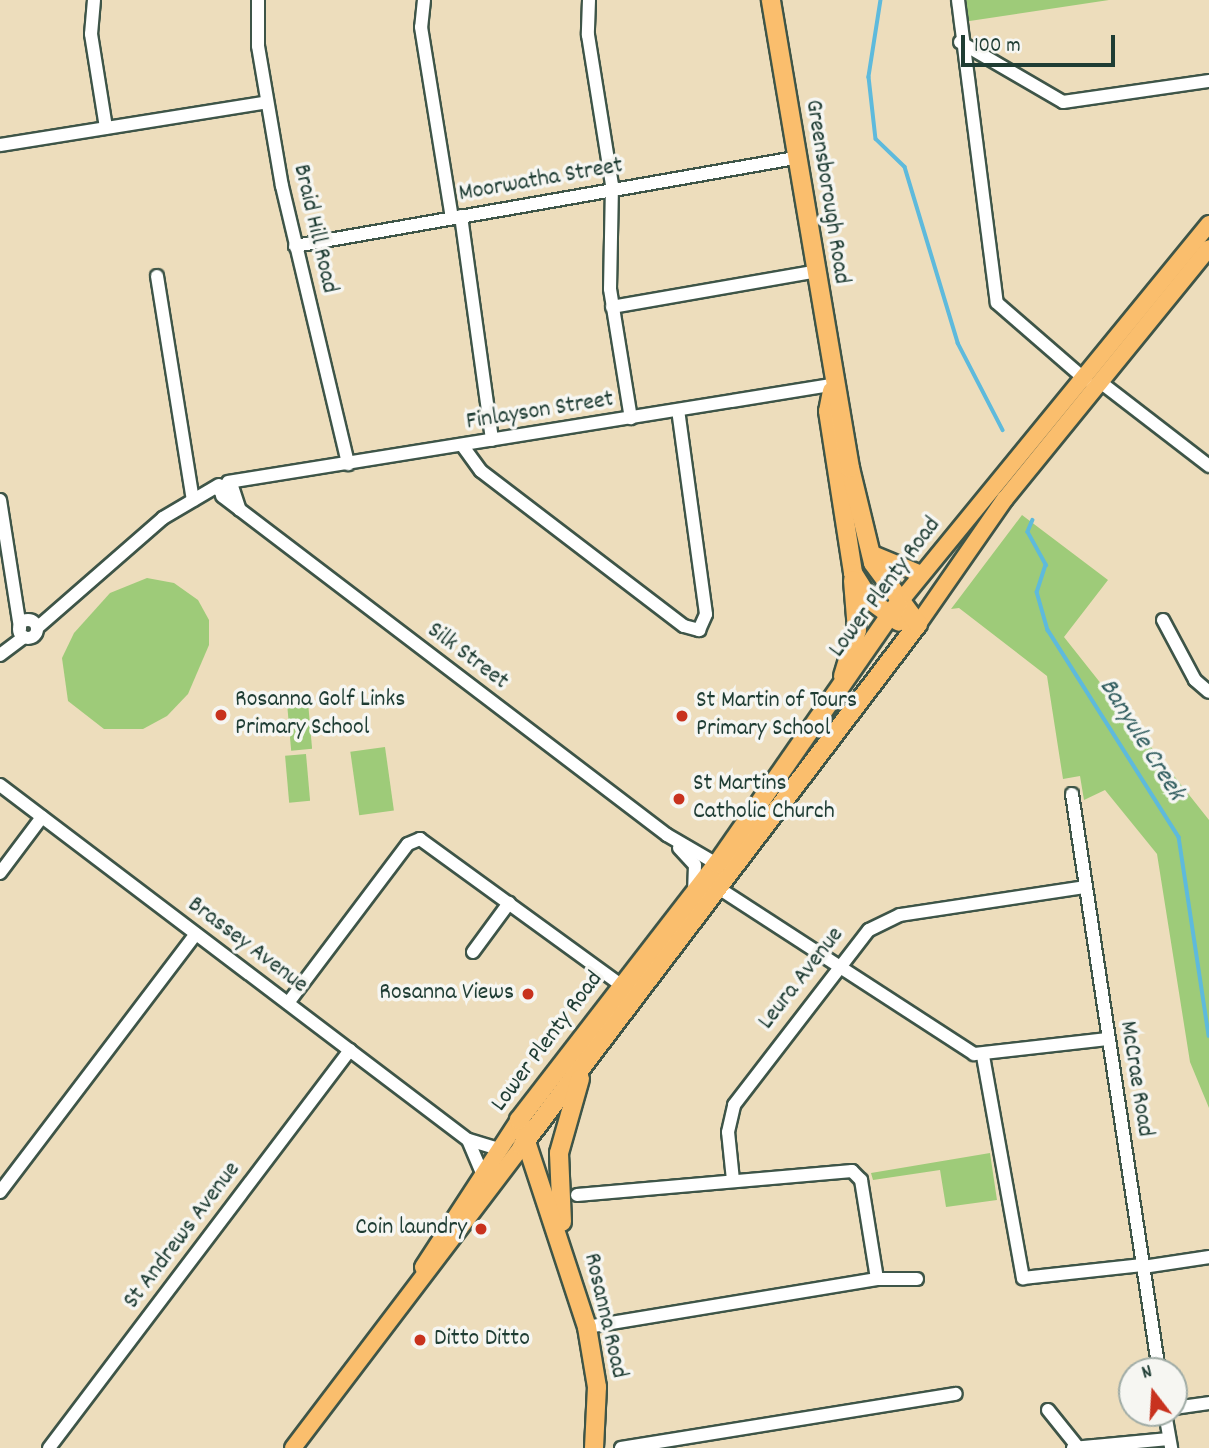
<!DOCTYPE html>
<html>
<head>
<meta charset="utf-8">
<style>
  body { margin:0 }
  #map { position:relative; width:1209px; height:1448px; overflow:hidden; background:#edddbc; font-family:Dekko,sans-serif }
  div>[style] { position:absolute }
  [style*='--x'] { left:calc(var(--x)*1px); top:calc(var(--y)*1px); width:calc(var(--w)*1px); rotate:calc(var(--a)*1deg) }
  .green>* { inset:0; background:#9ecb79; transform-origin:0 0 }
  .stream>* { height:3.5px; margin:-1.75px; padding:0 1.75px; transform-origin:1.75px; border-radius:1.75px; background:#5ebadc }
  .roads { filter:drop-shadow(2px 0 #3e5548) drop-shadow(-2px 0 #3e5548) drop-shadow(0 2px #3e5548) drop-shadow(0 -2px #3e5548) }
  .minor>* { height:12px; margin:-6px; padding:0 6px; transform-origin:6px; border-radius:6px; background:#fff }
  .minor>.ring { margin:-6px; padding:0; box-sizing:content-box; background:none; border:12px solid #fff; border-radius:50% }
  .major>* { height:16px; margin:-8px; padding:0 8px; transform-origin:8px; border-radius:8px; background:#fabe6d }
  .highway>* { height:18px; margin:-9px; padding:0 9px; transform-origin:9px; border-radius:9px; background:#fabe6d }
  .dots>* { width:19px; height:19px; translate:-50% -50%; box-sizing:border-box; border:4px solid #f6f6f2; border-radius:50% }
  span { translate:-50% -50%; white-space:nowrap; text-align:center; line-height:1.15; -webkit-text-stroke:7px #f6f6f2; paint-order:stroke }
  .street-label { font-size:24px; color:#1f3d34 }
  .poi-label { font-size:24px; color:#1f3d34 }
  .left { translate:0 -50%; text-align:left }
  .right { translate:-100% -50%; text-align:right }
  .water-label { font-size:26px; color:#2f5c5e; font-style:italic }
  .north { position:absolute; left:1118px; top:1357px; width:70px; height:70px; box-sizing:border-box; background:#f6f6f2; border:2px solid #a0aca6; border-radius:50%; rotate:343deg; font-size:19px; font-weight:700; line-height:28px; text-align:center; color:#1f3d34 }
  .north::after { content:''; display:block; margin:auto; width:24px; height:32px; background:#c8321e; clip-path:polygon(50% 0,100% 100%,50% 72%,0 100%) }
  .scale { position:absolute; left:961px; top:35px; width:154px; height:32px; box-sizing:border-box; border:4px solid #1f3d34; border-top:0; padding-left:9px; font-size:21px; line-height:24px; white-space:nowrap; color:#1f3d34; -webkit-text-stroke:5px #f6f6f2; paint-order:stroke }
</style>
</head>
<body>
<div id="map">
  <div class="green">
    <div style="clip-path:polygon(963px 0,1109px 0,963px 22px)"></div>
    <div style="clip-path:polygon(1022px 515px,1108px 580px,1064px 637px,1209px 820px,1209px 1108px,1190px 1062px,1157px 854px,1105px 790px,1084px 800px,1080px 776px,1063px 779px,1047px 676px,959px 608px,951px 609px)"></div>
    <div style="clip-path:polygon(147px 578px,174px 583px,198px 600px,209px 620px,209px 645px,188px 694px,167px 716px,143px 729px,104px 729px,68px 701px,62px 658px,74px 633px,110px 593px)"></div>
    <div style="left:308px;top:702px;width:47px;height:21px;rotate:85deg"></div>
    <div style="left:385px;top:747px;width:64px;height:35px;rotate:82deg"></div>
    <div style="left:306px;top:754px;width:47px;height:21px;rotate:85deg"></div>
    <div style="clip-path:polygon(990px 1153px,997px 1200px,946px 1207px,940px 1170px,873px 1180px,871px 1173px)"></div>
  </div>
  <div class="stream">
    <div style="--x:881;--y:0;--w:78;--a:98.9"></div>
    <div style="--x:869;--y:77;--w:62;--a:83.6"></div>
    <div style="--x:876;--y:139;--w:40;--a:44"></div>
    <div style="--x:905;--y:167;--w:184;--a:73.2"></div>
    <div style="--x:958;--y:343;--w:98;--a:62.7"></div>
    <div style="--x:1033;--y:520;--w:13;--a:113"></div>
    <div style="--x:1028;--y:532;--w:38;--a:61"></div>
    <div style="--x:1046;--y:565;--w:28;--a:108"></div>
    <div style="--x:1037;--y:592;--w:40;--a:74"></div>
    <div style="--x:1048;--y:630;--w:245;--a:57.7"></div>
    <div style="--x:1179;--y:837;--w:201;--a:81.4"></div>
  </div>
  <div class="roads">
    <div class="minor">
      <div style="--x:94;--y:0;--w:34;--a:95"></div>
      <div style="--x:91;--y:34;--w:95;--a:80.9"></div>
      <div style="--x:258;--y:0;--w:46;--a:90"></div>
      <div style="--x:258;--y:46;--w:142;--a:80.3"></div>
      <div style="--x:282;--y:186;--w:286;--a:76.6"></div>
      <div style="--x:424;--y:0;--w:27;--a:96"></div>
      <div style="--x:421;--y:27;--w:193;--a:80.8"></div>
      <div style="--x:589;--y:0;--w:35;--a:92"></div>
      <div style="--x:588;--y:35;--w:152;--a:80.9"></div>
      <div style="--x:612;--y:185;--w:104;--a:91.1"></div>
      <div style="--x:610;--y:289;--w:131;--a:80.8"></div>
      <div style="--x:958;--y:0;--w:305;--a:82.7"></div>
      <div style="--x:997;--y:303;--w:118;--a:40.9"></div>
      <div style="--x:960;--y:42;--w:119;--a:30.2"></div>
      <div style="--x:1063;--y:102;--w:148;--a:-8.2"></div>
      <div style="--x:0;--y:145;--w:270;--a:-9.1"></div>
      <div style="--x:461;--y:216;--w:226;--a:82.1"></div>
      <div style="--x:295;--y:246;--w:508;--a:-9.98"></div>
      <div style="--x:157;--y:276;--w:227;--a:80.9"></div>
      <div style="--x:612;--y:307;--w:204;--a:-9.9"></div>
      <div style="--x:1104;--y:385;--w:133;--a:37.6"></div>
      <div style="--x:462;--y:445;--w:32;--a:54"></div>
      <div style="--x:481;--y:471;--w:255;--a:37.4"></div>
      <div style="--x:684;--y:626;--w:16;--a:15"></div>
      <div style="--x:699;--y:630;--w:17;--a:-66"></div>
      <div style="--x:706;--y:614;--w:206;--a:-97.8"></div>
      <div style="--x:228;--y:482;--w:611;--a:-9.14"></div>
      <div style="--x:233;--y:493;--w:10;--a:156"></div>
      <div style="--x:224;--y:497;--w:11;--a:-124"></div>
      <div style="--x:218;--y:488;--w:14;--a:-21"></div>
      <div style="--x:231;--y:483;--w:28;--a:72"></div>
      <div style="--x:222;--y:496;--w:559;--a:37.3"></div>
      <div style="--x:667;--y:835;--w:58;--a:30.1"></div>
      <div style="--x:0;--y:500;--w:130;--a:81.1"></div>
      <div style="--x:1163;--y:620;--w:68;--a:61.9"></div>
      <div style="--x:1195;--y:680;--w:18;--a:41"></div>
      <div class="ring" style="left:19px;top:620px;width:6px;height:6px"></div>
      <div style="--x:37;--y:628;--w:167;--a:-41.1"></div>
      <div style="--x:163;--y:518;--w:65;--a:-30.5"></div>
      <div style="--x:0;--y:655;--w:30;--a:-37"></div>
      <div style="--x:0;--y:785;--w:587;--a:37.18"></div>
      <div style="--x:468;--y:1140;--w:36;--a:67"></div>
      <div style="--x:1072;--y:794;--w:584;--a:81.43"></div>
      <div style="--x:679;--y:848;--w:23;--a:47"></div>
      <div style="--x:695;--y:865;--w:27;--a:92"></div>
      <div style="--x:0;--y:873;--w:70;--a:-53.1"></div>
      <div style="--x:720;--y:889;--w:303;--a:33"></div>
      <div style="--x:974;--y:1054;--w:135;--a:-6.4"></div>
      <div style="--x:473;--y:952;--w:61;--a:-53.7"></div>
      <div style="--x:288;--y:1003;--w:199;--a:-53"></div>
      <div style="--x:408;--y:844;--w:13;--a:-23"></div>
      <div style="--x:420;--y:839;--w:248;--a:36"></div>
      <div style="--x:983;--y:1056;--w:226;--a:79.8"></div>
      <div style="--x:1023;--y:1278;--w:120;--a:-6.2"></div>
      <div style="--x:469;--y:1140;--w:31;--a:17"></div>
      <div style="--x:733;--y:1180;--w:48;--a:-95.9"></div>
      <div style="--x:728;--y:1132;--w:28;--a:-77"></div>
      <div style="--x:734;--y:1105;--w:221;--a:-52.4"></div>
      <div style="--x:869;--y:930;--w:34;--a:-26"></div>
      <div style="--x:900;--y:915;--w:187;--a:-8.6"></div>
      <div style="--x:0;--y:1192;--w:324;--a:-52.8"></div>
      <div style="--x:577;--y:1195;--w:276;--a:-5"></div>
      <div style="--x:852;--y:1171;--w:13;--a:45"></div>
      <div style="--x:861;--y:1180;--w:100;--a:80.8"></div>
      <div style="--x:877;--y:1279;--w:294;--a:170.6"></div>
      <div style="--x:1143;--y:1267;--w:67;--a:-8.6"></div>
      <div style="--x:877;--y:1279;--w:40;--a:0"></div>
      <div style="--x:1174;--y:1408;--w:35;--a:-8"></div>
      <div style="--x:1048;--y:1410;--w:45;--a:51.3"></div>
      <div style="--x:1165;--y:1413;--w:36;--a:80"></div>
      <div style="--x:49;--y:1448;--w:499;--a:-52.9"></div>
      <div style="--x:621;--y:1448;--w:339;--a:-9.2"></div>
      <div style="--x:1073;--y:1448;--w:96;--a:-5.4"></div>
    </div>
    <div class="major">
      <div style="--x:870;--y:553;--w:55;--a:22.4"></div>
      <div style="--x:898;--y:604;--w:491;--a:-50.7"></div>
      <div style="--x:918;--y:624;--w:152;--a:-55.2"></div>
      <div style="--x:1005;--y:499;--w:323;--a:-50.9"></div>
      <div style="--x:423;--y:1267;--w:176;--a:-56.9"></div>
      <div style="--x:293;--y:1448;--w:379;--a:-52.8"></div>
    </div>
    <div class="highway">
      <div style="--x:832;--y:391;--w:20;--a:101"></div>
      <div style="--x:828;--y:411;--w:164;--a:81.2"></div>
      <div style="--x:853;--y:573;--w:32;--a:58"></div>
      <div style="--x:870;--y:600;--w:36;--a:37"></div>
      <div style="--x:843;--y:676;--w:48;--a:-73.1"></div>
      <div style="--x:857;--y:630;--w:50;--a:-94.6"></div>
      <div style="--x:522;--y:1146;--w:655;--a:-52.82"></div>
      <div style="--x:918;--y:624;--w:76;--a:-126.4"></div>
      <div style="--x:873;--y:563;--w:98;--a:-103.6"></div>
      <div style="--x:850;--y:468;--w:475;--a:-99.6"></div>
      <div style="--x:562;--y:1222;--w:69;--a:-92.5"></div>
      <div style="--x:559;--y:1153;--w:77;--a:-74.2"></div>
      <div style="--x:594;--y:1448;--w:61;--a:-87.2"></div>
      <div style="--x:597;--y:1387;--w:61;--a:-99.5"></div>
      <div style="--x:587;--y:1327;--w:218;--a:-108.2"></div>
      <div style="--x:519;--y:1120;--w:324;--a:-52.3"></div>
      <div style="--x:717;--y:864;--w:317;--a:-55.2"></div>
    </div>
  </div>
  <div class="dots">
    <div style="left:221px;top:715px;background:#c8321e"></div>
    <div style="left:682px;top:716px;background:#c8321e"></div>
    <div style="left:679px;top:799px;background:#c8321e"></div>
    <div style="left:528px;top:994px;background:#c8321e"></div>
    <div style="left:481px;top:1229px;background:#c8321e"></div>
    <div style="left:420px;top:1340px;background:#c8321e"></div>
  </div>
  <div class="street-label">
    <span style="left:541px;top:181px;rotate:-10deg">Moorwatha Street</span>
    <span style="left:826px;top:192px;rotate:81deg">Greensborough Road</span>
    <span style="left:314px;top:229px;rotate:77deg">Braid Hill Road</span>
    <span style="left:540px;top:412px;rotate:-9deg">Finlayson Street</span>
    <span style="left:886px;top:588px;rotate:-53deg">Lower Plenty Road</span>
    <span style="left:467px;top:657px;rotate:37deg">Silk Street</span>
    <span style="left:247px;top:946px;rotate:37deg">Brassey Avenue</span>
    <span style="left:802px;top:979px;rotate:-52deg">Leura Avenue</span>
    <span style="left:548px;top:1042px;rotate:-53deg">Lower Plenty Road</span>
    <span style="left:1135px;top:1079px;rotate:81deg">McCrae Road</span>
    <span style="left:183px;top:1236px;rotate:-53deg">St Andrews Avenue</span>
    <span style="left:604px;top:1316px;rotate:77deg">Rosanna Road</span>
  </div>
  <div class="poi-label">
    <span class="left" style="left:235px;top:715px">Rosanna Golf Links<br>Primary School</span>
    <span class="left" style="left:696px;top:716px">St Martin of Tours<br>Primary School</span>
    <span class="left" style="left:693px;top:799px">St Martins<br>Catholic Church</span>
    <span class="right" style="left:514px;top:994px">Rosanna Views</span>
    <span class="right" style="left:467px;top:1229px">Coin laundry</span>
    <span class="left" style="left:434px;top:1340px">Ditto Ditto</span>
  </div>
  <div class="water-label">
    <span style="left:1141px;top:740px;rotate:58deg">Banyule Creek</span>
  </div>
  <div class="north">N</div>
  <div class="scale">100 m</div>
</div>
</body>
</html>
